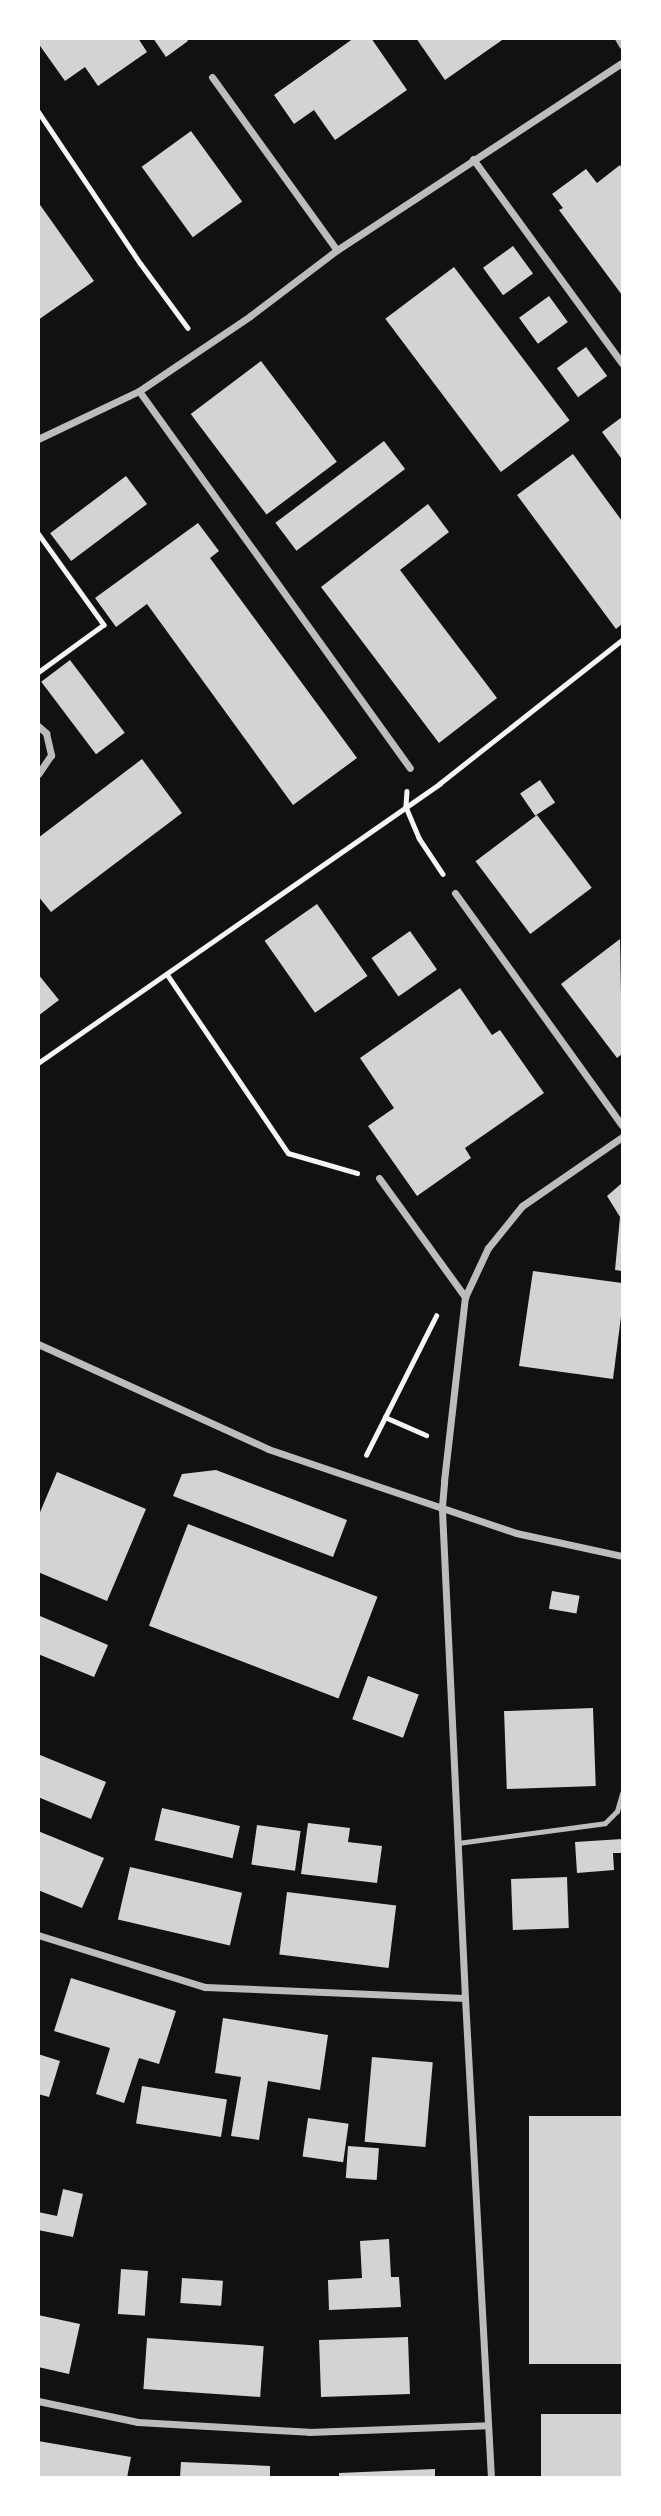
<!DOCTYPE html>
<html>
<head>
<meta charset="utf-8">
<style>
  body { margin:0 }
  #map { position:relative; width:661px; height:2516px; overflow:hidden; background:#111; font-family:Commissioner,sans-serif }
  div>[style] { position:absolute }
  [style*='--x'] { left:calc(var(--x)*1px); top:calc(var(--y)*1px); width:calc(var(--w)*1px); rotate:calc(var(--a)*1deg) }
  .building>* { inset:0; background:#d3d3d3; transform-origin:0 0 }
  .path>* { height:4.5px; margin:-2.25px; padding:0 2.25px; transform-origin:2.25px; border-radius:2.25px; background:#f5f5f5 }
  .service>* { height:5px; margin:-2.5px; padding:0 2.5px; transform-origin:2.5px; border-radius:2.5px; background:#bcbcbc }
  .minor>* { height:7px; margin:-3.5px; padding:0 3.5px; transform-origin:3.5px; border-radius:3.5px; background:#bcbcbc }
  span { translate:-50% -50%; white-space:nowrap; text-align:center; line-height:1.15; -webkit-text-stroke:6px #fff; paint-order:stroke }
  .frame { position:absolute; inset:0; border:40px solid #fff; pointer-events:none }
</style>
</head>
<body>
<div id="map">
  <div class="building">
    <div style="clip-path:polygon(38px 38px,138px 38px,147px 52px,98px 86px,85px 67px,65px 81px,38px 43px)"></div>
    <div style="clip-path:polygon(153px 38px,186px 38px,188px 41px,166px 57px)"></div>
    <div style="clip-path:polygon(354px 38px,371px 38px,407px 90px,335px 140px,314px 110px,294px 124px,274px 95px)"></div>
    <div style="clip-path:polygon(416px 38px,505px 38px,445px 80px)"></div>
    <div style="left:191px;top:131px;width:87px;height:61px;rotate:54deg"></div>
    <div style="clip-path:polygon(620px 165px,622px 169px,622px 295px,559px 210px,563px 208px,552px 194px,586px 169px,597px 183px)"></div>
    <div style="clip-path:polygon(38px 202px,94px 281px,38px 320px)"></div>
    <div style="left:513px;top:246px;width:34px;height:37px;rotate:54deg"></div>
    <div style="left:454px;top:267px;width:192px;height:86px;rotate:53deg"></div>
    <div style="left:549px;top:296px;width:32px;height:37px;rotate:54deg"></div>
    <div style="left:586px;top:347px;width:36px;height:36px;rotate:54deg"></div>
    <div style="left:261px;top:361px;width:126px;height:88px;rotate:53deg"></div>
    <div style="clip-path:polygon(622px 417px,622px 457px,621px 458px,602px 432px)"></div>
    <div style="left:384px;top:441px;width:35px;height:136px;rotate:53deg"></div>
    <div style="clip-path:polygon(573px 454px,622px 521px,622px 624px,616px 629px,517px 495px)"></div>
    <div style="left:126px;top:476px;width:35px;height:95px;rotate:53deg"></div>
    <div style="clip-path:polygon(428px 504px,449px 532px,400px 570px,497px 698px,439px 743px,321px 587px)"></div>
    <div style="clip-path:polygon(198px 523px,219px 551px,210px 558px,357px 758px,293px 805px,147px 604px,116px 627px,95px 598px)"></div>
    <div style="left:70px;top:660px;width:91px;height:36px;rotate:53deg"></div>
    <div style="clip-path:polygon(142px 759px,182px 813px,51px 912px,38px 896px,38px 838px)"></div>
    <div style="left:540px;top:780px;width:27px;height:24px;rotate:56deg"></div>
    <div style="left:537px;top:815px;width:91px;height:77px;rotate:53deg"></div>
    <div style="left:317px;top:904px;width:88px;height:64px;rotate:55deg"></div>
    <div style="left:410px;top:931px;width:47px;height:47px;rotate:55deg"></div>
    <div style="clip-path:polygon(620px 939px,622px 1054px,617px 1058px,561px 984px)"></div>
    <div style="clip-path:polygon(38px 974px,59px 1000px,38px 1016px)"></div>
    <div style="clip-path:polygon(460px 988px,492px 1035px,500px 1030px,544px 1093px,465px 1148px,471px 1158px,417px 1196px,368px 1126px,394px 1108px,360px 1058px)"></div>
    <div style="clip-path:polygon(622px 1183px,622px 1271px,615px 1270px,620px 1217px,607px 1196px)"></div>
    <div style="clip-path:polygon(533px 1271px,622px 1283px,622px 1309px,613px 1379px,519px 1366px)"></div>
    <div style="clip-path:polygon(216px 1470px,347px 1520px,333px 1557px,173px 1496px,182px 1474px)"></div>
    <div style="clip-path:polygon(57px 1472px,146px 1509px,107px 1601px,38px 1572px,38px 1517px)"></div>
    <div style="left:188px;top:1524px;width:203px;height:109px;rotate:21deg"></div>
    <div style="left:552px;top:1591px;width:28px;height:18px;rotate:10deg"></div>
    <div style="clip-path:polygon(40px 1616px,108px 1645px,94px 1677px,38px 1654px)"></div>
    <div style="left:368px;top:1676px;width:54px;height:46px;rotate:20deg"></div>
    <div style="left:593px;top:1708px;width:78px;height:89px;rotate:88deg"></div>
    <div style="clip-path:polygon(40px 1755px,106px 1782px,91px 1819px,38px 1797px)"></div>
    <div style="left:162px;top:1808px;width:80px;height:33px;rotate:13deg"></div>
    <div style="clip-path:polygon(308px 1823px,350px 1828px,348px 1842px,382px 1846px,377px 1883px,301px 1874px)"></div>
    <div style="left:257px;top:1825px;width:44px;height:40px;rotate:8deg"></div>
    <div style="clip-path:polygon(38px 1831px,104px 1858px,82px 1908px,38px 1890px)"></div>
    <div style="clip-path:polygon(622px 1839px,622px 1853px,613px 1853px,614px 1870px,577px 1873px,575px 1842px)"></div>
    <div style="left:130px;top:1867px;width:115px;height:54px;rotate:13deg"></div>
    <div style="left:567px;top:1877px;width:51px;height:56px;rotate:88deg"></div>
    <div style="left:287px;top:1892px;width:110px;height:63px;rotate:7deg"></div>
    <div style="clip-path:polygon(71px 1978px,176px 2011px,159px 2064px,139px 2058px,124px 2103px,96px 2094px,110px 2048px,54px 2031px)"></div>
    <div style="clip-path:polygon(223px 2018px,328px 2035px,320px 2090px,268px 2081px,259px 2140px,231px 2136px,241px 2077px,215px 2073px)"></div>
    <div style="clip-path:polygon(38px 2054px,60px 2061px,49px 2097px,38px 2094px)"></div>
    <div style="left:372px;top:2057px;width:61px;height:85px;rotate:5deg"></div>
    <div style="left:142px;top:2086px;width:86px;height:38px;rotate:9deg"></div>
    <div style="left:622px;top:2116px;width:248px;height:93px;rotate:90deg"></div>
    <div style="left:308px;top:2118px;width:41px;height:39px;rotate:8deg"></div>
    <div style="left:348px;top:2146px;width:31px;height:32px;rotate:4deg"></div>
    <div style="clip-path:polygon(63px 2189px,83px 2194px,73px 2237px,38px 2230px,38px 2212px,57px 2216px)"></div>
    <div style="clip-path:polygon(389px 2239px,391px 2277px,399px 2277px,401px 2307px,329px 2310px,328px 2280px,362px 2278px,360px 2241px)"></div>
    <div style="left:121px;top:2269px;width:27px;height:45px;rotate:4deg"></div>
    <div style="left:182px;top:2278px;width:41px;height:25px;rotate:4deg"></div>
    <div style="clip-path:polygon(38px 2315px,80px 2324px,69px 2374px,38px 2367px)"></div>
    <div style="left:408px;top:2337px;width:57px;height:89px;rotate:88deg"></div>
    <div style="left:147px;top:2338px;width:117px;height:51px;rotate:4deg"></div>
    <div style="left:622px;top:2414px;width:64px;height:81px;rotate:90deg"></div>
    <div style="clip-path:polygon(38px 2441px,131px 2457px,127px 2478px,38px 2478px)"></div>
    <div style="clip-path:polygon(181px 2462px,270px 2466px,270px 2478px,180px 2478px)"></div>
    <div style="clip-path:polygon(435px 2469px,435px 2478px,339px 2478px,339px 2473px)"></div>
  </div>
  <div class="path">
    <div style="--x:38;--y:111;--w:184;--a:56.1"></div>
    <div style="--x:141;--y:264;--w:79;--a:53.7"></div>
    <div style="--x:38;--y:533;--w:113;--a:54.3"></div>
    <div style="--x:104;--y:625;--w:82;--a:144"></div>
    <div style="--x:407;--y:791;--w:16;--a:94"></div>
    <div style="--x:406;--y:807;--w:34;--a:67"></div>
    <div style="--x:419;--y:838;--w:43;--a:56.3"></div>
    <div style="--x:167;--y:974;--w:216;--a:55.9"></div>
    <div style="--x:288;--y:1153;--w:72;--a:16.2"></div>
    <div style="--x:38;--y:1063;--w:489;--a:-34.8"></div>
    <div style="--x:439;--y:784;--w:233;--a:-38.2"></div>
    <div style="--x:385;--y:1417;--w:45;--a:23.7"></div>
    <div style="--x:366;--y:1455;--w:156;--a:-63.3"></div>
  </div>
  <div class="service">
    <div style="--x:458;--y:1843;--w:148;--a:-7.7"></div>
    <div style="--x:605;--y:1823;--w:17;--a:-45"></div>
    <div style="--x:617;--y:1811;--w:19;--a:-74"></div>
  </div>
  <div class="minor">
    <div style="--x:618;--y:38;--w:8;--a:60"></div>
    <div style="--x:212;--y:77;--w:213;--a:54.2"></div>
    <div style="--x:473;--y:159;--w:253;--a:53.9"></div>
    <div style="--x:139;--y:391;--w:464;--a:54.3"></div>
    <div style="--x:38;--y:439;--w:112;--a:-25.4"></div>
    <div style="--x:139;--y:391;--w:134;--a:-34"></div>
    <div style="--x:250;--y:316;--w:109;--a:-37.2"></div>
    <div style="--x:337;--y:250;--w:341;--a:-33.3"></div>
    <div style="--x:38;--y:726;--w:11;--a:41"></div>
    <div style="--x:46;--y:733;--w:23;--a:77"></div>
    <div style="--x:51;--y:755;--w:23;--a:124"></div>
    <div style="--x:455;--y:893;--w:286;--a:54.3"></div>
    <div style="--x:379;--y:1178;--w:147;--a:54.1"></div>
    <div style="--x:38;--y:1344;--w:253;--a:24.5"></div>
    <div style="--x:268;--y:1449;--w:262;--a:18.7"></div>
    <div style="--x:516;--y:1533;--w:108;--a:12.2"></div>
    <div style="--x:38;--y:1935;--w:175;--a:17.3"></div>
    <div style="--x:205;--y:1987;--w:260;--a:2.4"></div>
    <div style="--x:38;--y:2401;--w:102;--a:11.9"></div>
    <div style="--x:138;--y:2422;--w:171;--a:3.3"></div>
    <div style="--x:309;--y:2432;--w:179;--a:-2.2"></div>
    <div style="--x:491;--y:2478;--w:481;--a:-93.1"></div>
    <div style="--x:465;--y:1998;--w:493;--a:-92.7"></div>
    <div style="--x:442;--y:1506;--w:25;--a:-85"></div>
    <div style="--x:444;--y:1481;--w:185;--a:-83.5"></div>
    <div style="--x:465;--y:1297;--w:54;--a:-64.9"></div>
    <div style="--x:488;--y:1248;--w:54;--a:-51"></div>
    <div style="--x:522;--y:1206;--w:121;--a:-34.6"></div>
  </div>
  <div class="frame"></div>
</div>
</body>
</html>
